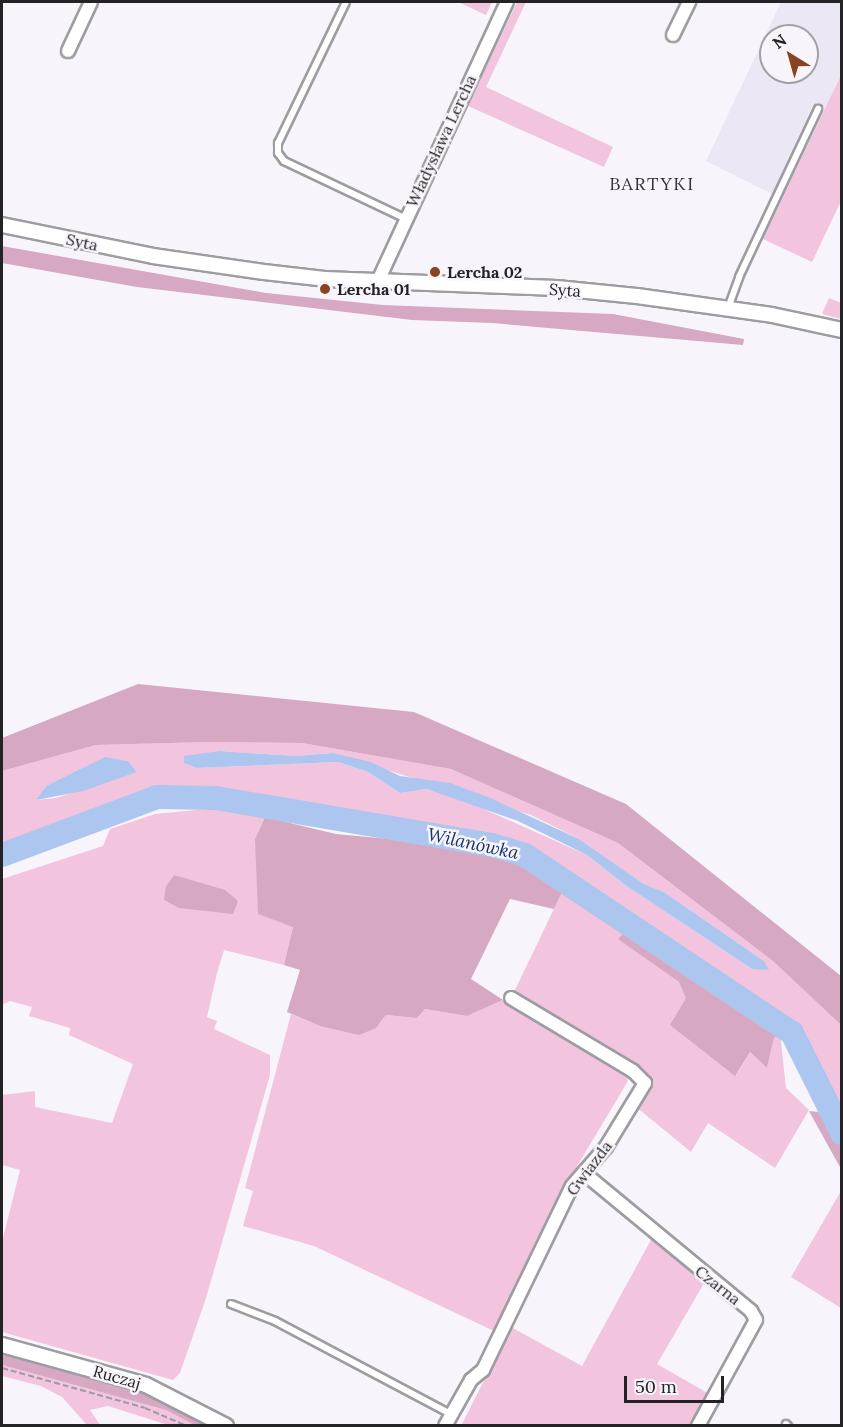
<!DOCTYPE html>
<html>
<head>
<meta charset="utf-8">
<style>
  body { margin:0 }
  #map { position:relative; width:843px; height:1427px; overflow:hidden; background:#f7f5fb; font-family:Lora,serif }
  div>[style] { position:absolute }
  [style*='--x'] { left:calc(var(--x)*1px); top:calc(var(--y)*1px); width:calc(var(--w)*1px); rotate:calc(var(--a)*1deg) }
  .built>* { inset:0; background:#ebe7f4 }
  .green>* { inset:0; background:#f2c4de }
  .forest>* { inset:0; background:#d6a8c2 }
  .water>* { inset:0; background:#acc6ef }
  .river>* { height:24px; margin:-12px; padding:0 12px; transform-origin:12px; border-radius:12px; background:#acc6ef }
  .path>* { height:2px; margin-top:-1px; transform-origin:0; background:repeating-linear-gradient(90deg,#9d9ca0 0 6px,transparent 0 9px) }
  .roads { filter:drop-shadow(2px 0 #9d9ca1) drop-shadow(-2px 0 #9d9ca1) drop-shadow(0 2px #9d9ca1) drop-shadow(0 -2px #9d9ca1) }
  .service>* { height:6px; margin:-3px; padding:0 3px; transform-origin:3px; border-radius:3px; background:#fff }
  .minor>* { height:12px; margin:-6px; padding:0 6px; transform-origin:6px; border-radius:6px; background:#fff }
  .tertiary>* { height:14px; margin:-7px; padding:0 7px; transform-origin:7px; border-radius:7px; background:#fff }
  .dots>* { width:16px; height:16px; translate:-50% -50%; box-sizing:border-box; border:3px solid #f7f5fb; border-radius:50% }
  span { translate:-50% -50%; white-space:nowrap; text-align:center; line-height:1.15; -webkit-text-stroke:5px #f7f5fb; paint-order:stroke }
  .street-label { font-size:16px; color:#232224 }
  .poi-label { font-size:16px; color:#232224; font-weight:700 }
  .left { translate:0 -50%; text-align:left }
  .neighbourhood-label { font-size:18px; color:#353338; letter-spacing:1.5px }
  .water-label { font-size:18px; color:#173567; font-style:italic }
  .frame { position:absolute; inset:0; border:3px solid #232224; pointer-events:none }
  .north { position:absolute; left:759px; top:24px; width:60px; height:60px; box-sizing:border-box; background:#f7f5fb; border:2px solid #a2a1a5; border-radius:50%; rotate:323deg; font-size:16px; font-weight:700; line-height:24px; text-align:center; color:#232224 }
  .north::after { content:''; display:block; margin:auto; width:21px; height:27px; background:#89431e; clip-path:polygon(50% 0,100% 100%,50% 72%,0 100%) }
  .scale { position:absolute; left:624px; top:1376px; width:100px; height:27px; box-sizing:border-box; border:3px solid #232224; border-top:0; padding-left:8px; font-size:18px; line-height:21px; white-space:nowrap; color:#232224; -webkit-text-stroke:4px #f7f5fb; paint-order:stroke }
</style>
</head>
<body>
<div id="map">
  <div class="built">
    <div style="clip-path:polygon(evenodd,781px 2px,841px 2px,841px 75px,824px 112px,812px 107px,772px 194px,706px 161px,781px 2px,771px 36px,807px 36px,807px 72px,771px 72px,771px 36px)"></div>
  </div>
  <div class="green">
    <div style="clip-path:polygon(458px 2px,492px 2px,486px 15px)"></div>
    <div style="clip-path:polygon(517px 2px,526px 2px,486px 87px,613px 147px,604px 167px,468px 106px)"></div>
    <div style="clip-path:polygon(841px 75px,841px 201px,812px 262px,763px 239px)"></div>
    <div style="clip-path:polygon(829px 298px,841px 303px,841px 319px,822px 314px)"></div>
    <div style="clip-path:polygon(evenodd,208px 742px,302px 743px,451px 769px,618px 843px,774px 962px,841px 1025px,841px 1117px,795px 1029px,758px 999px,528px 846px,219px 792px,147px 796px,2px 848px,2px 771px,96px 745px,208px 742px,220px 751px,295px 756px,333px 753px,531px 815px,579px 839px,644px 884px,664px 892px,764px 961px,752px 969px,625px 885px,587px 855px,459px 798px,427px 789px,400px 793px,368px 772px,338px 762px,197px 768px,184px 763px,220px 751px,208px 742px,105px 758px,128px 761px,137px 772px,56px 798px,36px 800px,46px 786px,105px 758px)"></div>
    <div style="clip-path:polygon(evenodd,216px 808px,265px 817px,255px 839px,293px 927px,284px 965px,224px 950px,217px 973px,207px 1017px,217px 1021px,214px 1029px,270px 1055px,270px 1075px,206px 1298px,180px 1373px,173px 1380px,2px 1332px,2px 1242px,20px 1170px,2px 1165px,2px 1095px,35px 1091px,35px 1107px,112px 1123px,133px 1064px,69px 1035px,70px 1028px,29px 1016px,32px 1007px,10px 1001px,2px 1005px,2px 879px,103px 846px,110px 829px,155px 814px,216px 808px,174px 875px,198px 883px,166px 886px,174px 875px)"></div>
    <div style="clip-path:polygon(564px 888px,625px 932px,619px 939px,679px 982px,736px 1075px,750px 1052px,767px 1068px,774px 1038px,780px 1032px,786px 1088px,809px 1110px,775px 1168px,708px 1123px,691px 1152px,635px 1106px,651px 1080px,514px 992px)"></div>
    <div style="clip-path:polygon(503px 1000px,624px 1070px,628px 1081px,573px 1173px,496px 1332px,314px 1246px,243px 1226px,253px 1191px,245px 1188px,291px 1014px,320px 1026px,376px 1028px,386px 1015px,417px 1018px,425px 1009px,467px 1016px)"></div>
    <div style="clip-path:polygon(841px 1191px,841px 1308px,791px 1277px)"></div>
    <div style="clip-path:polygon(652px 1238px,706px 1280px,657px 1364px,711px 1395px,694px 1425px,461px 1426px,511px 1327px,582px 1366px)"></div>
    <div style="clip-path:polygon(2px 1365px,166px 1410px,197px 1425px,168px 1425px,108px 1406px,90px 1410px,100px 1425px,87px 1425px,62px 1397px,41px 1386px,2px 1376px)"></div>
  </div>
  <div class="forest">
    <div style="clip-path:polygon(2px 246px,266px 293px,383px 305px,613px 314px,744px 339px,743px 345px,492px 323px,412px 320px,137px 287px,2px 263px)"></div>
    <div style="clip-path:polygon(138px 684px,414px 712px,626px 804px,841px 976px,841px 1025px,774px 962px,618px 843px,451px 769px,302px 743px,208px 742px,96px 745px,2px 771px,2px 738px)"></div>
    <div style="clip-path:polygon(265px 817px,336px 834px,420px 842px,519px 861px,564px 888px,554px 909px,510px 899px,471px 979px,503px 1000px,467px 1016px,425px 1009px,417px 1018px,386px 1015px,376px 1028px,359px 1035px,320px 1026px,287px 1012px,300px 970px,284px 965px,293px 927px,258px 914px,255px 839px)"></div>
    <div style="clip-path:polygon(174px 875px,225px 890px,238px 901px,233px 914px,179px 908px,164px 900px,166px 886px)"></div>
    <div style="clip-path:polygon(625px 932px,704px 979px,780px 1032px,774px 1038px,767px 1068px,750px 1052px,735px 1076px,670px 1025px,686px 998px,679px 982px,618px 939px)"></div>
    <div style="clip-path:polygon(809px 1111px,819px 1112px,833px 1126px,841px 1142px,841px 1169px)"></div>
    <div style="clip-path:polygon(2px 1351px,144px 1390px,215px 1425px,195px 1425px,166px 1410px,2px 1365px)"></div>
  </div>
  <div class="water">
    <div style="clip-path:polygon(220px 751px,295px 756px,333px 753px,371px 762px,400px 776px,450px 783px,488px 797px,579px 839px,644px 884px,664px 892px,764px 961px,769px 970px,752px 969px,625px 885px,587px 855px,518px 821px,427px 789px,400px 793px,368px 772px,338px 762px,197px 768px,184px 763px,184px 756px)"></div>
    <div style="clip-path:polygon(105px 757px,128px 761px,137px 772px,83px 791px,36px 800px,46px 786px)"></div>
  </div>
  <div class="river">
    <div style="--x:2;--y:855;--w:165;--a:-20.5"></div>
    <div style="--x:157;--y:797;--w:59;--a:1"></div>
    <div style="--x:216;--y:798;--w:280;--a:9.7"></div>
    <div style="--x:492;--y:845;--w:34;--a:17"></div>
    <div style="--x:525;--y:855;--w:321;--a:33.7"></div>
    <div style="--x:792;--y:1033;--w:112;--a:63.4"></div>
  </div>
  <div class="path">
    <div style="--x:2;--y:1368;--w:148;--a:15.6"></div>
    <div style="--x:145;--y:1408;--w:46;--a:23.2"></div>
  </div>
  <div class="roads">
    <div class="service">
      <div style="--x:346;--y:2;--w:157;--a:115.7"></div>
      <div style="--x:278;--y:143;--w:10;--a:90"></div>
      <div style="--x:278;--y:153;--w:10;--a:53"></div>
      <div style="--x:284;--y:161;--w:133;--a:25.4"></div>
      <div style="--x:728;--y:308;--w:33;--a:-70"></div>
      <div style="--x:739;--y:277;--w:186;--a:-64.8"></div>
      <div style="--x:231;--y:1304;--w:47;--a:21.1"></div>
      <div style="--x:275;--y:1321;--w:199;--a:27.9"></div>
      <div style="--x:786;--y:1424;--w:3;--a:45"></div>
    </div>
    <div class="minor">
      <div style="--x:673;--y:35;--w:37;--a:-64"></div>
      <div style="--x:68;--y:51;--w:54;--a:-64.9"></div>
      <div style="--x:378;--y:281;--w:307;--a:-65.2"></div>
      <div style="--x:585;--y:1174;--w:215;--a:39.5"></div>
      <div style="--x:751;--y:1311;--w:10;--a:61"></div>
      <div style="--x:756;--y:1320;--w:121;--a:118.7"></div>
      <div style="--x:445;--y:1426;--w:53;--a:-60.5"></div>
      <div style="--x:471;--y:1380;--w:16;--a:-40"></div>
      <div style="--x:483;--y:1370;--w:204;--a:-64.2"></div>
      <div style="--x:572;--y:1186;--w:52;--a:-48.9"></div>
      <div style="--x:606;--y:1147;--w:75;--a:-58.6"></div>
      <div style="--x:645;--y:1083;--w:17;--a:-135"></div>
      <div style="--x:633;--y:1071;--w:142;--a:-149.1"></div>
    </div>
    <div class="tertiary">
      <div style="--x:2;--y:225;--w:154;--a:11.6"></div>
      <div style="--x:153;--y:256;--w:112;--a:8.2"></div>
      <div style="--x:264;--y:272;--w:61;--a:6.5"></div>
      <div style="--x:325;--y:279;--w:232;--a:2.2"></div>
      <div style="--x:557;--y:288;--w:80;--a:5.7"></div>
      <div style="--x:637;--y:296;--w:136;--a:8"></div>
      <div style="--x:772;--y:315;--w:72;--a:12.1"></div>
      <div style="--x:2;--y:1345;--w:149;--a:15.5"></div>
      <div style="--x:146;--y:1385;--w:90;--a:27.1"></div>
    </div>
  </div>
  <div class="dots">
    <div style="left:435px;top:272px;background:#89431e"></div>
    <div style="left:325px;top:289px;background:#89431e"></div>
  </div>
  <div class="street-label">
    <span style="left:441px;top:141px;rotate:-65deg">Władysława Lercha</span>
    <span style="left:82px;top:242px;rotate:12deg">Syta</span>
    <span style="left:565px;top:290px;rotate:4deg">Syta</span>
    <span style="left:589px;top:1168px;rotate:-53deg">Gwiazda</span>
    <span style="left:718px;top:1285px;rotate:38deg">Czarna</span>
    <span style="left:117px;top:1377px;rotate:16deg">Ruczaj</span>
  </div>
  <div class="poi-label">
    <span class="left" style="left:447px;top:272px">Lercha 02</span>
    <span class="left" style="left:337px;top:289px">Lercha 01</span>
  </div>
  <div class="neighbourhood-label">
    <span style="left:652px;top:184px">BARTYKI</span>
  </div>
  <div class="water-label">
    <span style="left:473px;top:844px;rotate:12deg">Wilanówka</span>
  </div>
  <div class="frame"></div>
  <div class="north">N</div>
  <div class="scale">50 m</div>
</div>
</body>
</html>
